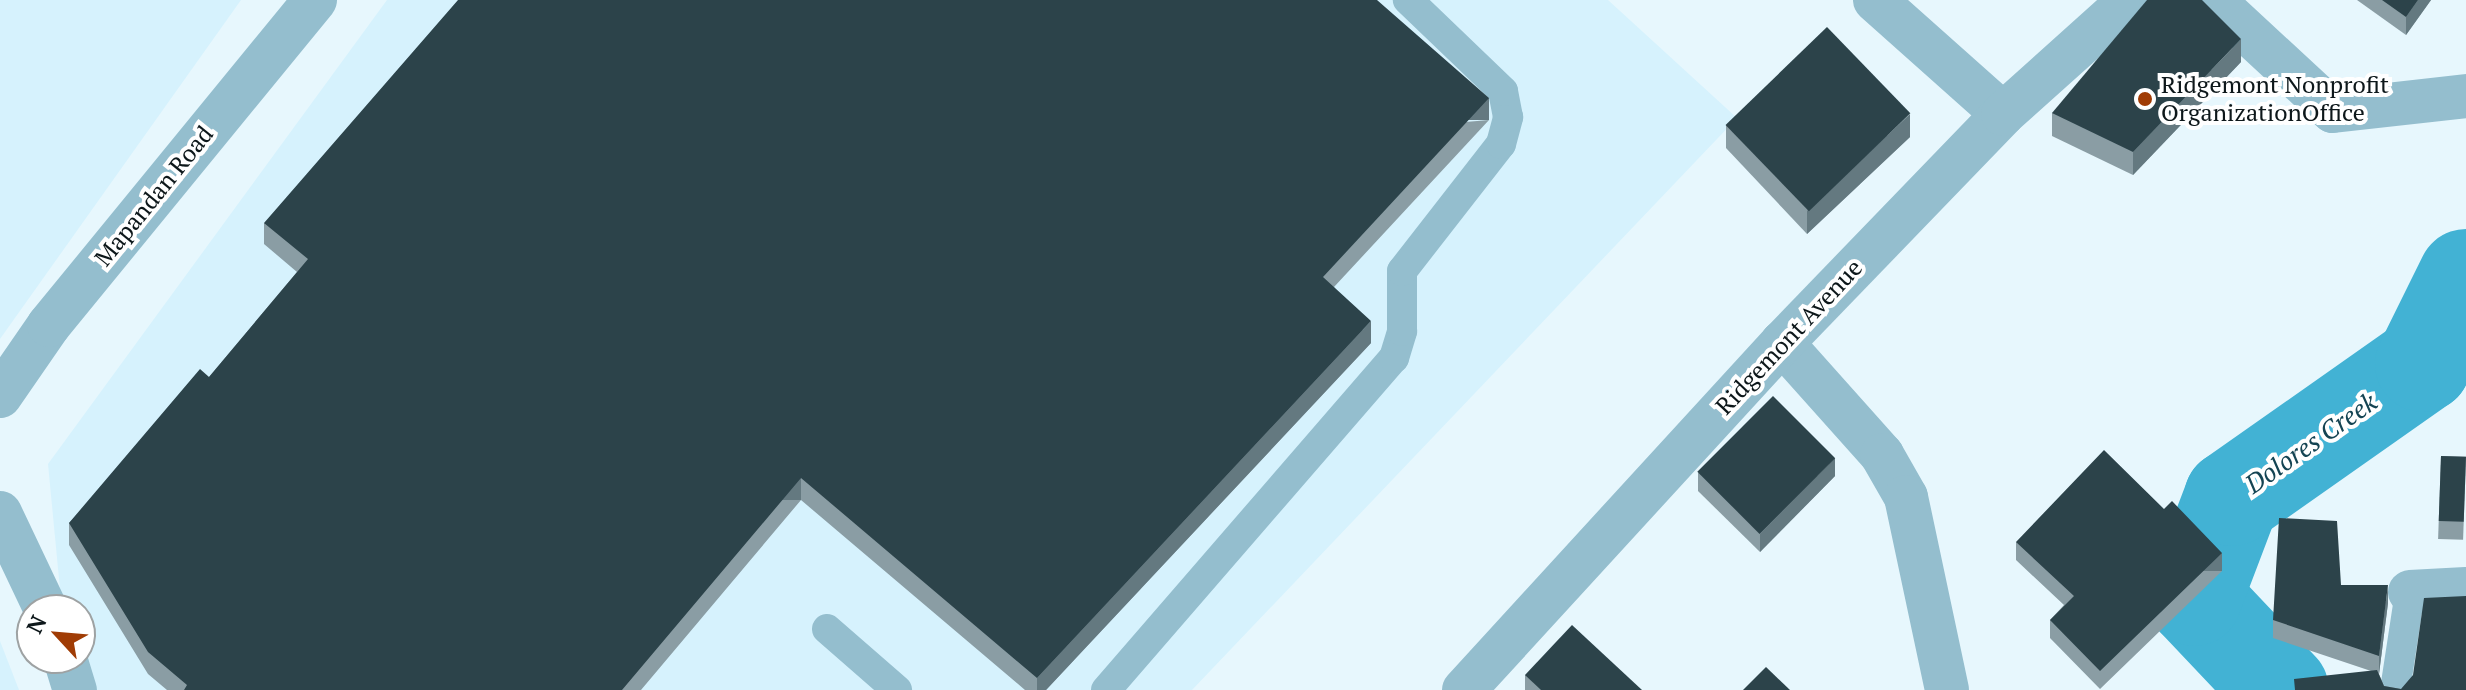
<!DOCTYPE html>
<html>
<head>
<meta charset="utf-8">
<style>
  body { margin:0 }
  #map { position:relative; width:2466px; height:690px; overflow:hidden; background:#e7f7fd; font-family:"PT Serif",serif }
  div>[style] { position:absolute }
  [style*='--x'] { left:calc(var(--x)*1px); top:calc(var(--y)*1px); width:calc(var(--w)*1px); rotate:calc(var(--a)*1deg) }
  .built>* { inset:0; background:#d6f2fd }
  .river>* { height:96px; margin:-48px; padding:0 48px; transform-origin:48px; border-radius:48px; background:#42b2d4 }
  .lane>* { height:30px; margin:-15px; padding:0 15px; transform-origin:15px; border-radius:15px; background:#94bece }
  .street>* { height:44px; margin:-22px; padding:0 22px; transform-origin:22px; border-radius:22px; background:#94bece }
  .wall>* { inset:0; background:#8a9da4; transform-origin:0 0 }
  .shaded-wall>* { inset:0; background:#647980; transform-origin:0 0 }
  .building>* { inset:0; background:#2c434a; transform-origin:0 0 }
  .dots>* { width:22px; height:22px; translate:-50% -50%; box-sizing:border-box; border:4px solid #fff; border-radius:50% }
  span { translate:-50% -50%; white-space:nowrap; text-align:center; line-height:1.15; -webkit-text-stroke:8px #fff; paint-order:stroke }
  .poi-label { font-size:24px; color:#0d171a }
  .left { translate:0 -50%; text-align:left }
  .street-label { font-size:24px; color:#0d171a }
  .water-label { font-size:26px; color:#144453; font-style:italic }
  .north { position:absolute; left:16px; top:594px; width:80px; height:80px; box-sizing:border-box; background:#fff; border:2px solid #9ea2a3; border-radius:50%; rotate:296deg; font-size:22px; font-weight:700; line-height:32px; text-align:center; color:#0d171a }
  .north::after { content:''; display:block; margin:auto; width:28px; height:36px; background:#a03c05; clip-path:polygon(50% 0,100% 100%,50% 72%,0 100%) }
</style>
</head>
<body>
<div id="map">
  <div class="built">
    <div style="clip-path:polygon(0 0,241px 0,0 339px)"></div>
    <div style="clip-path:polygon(387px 0,1608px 0,1737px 118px,1192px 690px,75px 690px,80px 610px,62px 610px,48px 464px)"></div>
    <div style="clip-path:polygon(0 641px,19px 690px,0 690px)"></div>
  </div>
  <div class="river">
    <div style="--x:2281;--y:690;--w:127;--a:-133.4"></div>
    <div style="--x:2194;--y:598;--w:107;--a:-69.2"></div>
    <div style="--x:2232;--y:498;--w:233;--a:-35.1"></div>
    <div style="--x:2423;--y:364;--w:97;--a:-63.7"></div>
  </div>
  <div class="lane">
    <div style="--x:827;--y:629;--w:93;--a:41.1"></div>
    <div style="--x:1106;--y:690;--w:440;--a:-49.1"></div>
    <div style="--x:1394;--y:358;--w:28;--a:-73"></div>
    <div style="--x:1402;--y:331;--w:60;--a:-90"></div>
    <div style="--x:1402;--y:271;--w:161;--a:-52.1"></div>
    <div style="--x:1501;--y:144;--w:28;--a:-75"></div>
    <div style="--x:1508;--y:117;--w:26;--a:-101"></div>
    <div style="--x:1503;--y:91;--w:132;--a:-136.2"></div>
    <div style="--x:2395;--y:690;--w:99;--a:-81.3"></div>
  </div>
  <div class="street">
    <div style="--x:1875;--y:0;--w:171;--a:41.7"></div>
    <div style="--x:2213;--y:0;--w:163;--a:42.8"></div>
    <div style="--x:2333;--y:111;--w:134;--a:-6.4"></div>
    <div style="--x:1782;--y:343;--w:150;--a:48.2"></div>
    <div style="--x:1882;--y:455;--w:48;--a:60.3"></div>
    <div style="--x:1906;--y:497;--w:197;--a:78"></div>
    <div style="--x:0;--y:396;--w:86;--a:-55.4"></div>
    <div style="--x:49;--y:325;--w:420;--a:-50.7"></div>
    <div style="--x:0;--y:513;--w:107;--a:64.6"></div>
    <div style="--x:2410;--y:592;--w:56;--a:-3.1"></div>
    <div style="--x:65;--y:658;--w:34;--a:73"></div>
    <div style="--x:1464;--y:690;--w:471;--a:-47.5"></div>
    <div style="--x:1782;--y:343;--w:318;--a:-46"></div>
    <div style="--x:2003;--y:114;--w:171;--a:-41.9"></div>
  </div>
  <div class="wall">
    <div style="clip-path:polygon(2357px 0,2431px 0,2406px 35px)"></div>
    <div style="clip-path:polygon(2241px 62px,2133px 175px,2052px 136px,2052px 113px)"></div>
    <div style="clip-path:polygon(1489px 120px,1334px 287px,1371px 343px,1046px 690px,1025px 690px,801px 500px,641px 690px,167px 690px,148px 674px,69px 545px,69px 523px,209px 377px,297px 272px,264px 244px,264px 223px)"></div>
    <div style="clip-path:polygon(1726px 125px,1910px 137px,1807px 234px,1726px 148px)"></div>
    <div style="left:2441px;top:456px;width:25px;height:83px;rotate:2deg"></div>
    <div style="clip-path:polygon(1698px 473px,1835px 476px,1760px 552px,1698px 491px)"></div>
    <div style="clip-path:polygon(2016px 542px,2222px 571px,2100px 689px,2050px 638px,2050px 620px,2064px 605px,2016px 560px)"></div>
    <div style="clip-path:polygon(2341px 585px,2388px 603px,2379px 674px,2384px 686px,2401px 689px,2466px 690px,2294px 690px,2371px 671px,2273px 638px,2273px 620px)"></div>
    <div style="clip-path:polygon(1525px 675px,1642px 690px,1525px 690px)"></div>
  </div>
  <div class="shaded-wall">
    <div style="clip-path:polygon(2418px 0,2431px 0,2406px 35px,2406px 17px)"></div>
    <div style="clip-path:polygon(2241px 39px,2241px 62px,2133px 175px,2133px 152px)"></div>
    <div style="left:1489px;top:98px;width:22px;height:244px;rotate:90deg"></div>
    <div style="clip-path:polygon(1910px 114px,1910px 137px,1807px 234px,1807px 211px)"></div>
    <div style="clip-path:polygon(1371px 321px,1371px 343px,1046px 690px,1037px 690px,1037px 678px)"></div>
    <div style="clip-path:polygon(1835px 458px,1835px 476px,1760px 552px,1760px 534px)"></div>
    <div style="left:801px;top:478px;width:22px;height:277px;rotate:90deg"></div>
    <div style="left:2222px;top:553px;width:18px;height:170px;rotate:90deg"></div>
    <div style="clip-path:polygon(2388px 585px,2388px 603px,2379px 674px,2379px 656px)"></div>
  </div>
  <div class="building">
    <div style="clip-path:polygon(458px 0,1377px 0,1489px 98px,1323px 277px,1371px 321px,1037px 678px,801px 478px,622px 690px,184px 690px,187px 685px,148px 652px,69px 523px,200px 369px,209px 377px,308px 259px,264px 223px)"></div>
    <div style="clip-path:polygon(2147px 0,2202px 0,2241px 39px,2133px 152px,2052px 113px)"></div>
    <div style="clip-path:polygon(2382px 0,2418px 0,2406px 17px)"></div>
    <div style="left:1827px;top:27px;width:120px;height:141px;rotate:46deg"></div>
    <div style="left:1773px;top:396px;width:88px;height:107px;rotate:45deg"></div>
    <div style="clip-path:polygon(2104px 450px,2164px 509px,2172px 501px,2222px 553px,2100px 671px,2050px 620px,2074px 596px,2016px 542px)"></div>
    <div style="left:2441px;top:456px;width:25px;height:65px;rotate:2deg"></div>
    <div style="clip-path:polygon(2279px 518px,2337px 521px,2341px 585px,2388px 585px,2379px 656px,2273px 620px)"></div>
    <div style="clip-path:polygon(2466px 596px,2466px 690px,2295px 690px,2294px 679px,2377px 670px,2384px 686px,2401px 689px,2413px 675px,2424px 598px)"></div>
    <div style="clip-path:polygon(1572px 625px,1642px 690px,1541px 690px,1525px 675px)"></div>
    <div style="clip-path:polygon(1766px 667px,1790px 690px,1743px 690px)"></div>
  </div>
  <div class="dots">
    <div style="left:2145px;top:99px;background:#a03c05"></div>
  </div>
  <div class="poi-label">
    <span class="left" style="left:2161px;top:99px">Ridgemont Nonprofit<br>OrganizationOffice</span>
  </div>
  <div class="street-label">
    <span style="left:154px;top:196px;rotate:-51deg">Mapandan Road</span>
    <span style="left:1789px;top:337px;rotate:-47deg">Ridgemont Avenue</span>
  </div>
  <div class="water-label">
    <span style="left:2311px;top:443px;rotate:-35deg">Dolores Creek</span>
  </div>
  <div class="north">N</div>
</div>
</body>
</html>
